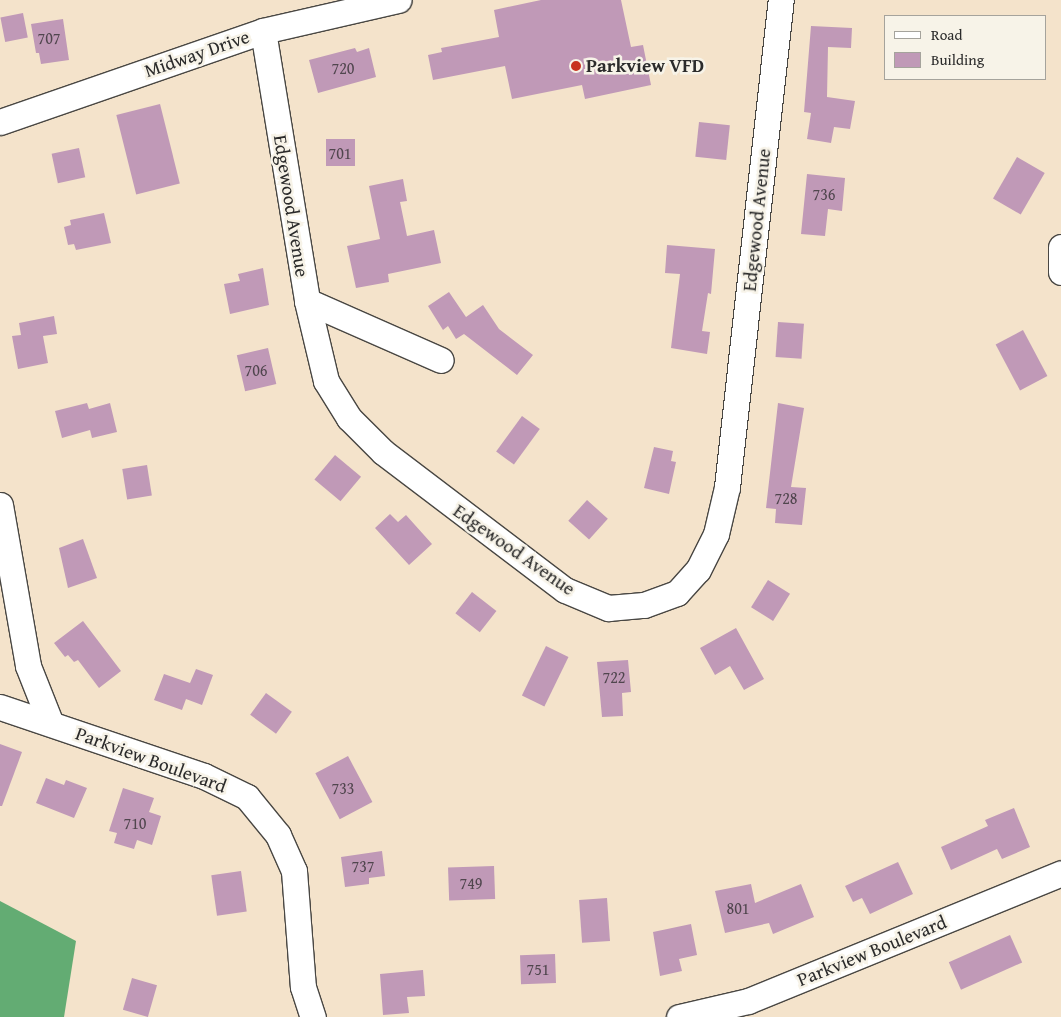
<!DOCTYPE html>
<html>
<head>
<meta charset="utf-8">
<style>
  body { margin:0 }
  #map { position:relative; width:1061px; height:1017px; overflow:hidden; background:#f4e3cb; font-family:"Gentium Book Plus",serif }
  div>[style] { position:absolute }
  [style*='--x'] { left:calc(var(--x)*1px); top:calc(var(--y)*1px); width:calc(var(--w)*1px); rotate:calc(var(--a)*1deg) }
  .forest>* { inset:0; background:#63ac73 }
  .building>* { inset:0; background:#c099b7; transform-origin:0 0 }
  .roads { filter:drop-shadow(1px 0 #494743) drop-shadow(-1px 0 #494743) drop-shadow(0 1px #494743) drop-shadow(0 -1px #494743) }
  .minor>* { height:25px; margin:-12.5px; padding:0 12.5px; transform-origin:12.5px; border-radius:12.5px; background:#fff }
  .dots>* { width:14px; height:14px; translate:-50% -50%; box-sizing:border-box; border:2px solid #f7f3e8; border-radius:50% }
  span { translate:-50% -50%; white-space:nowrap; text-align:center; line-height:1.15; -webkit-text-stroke:5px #f7f3e8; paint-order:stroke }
  .number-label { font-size:16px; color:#50464e }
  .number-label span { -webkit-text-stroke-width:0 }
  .street-label { font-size:19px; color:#2b2b2b }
  .poi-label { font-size:19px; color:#2b2b2b; font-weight:700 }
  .left { translate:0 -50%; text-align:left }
  .legend { position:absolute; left:884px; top:15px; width:162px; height:65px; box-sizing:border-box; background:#f7f3e8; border:1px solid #a5a39c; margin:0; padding:6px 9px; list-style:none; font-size:15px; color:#2b2b2b }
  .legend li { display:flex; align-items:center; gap:10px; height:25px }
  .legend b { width:25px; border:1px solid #a5a39c }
</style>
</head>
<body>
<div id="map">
  <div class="forest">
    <div style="clip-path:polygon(0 901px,76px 941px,64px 1017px,0 1017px)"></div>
  </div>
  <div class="building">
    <div style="clip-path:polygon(541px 0,621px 0,631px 47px,643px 45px,651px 85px,585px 99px,582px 85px,512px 99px,505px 66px,433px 80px,428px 55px,442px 52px,441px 48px,499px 37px,494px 10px)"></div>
    <div style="left:23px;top:13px;width:25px;height:23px;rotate:79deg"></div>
    <div style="clip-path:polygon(63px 19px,69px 60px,41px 64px,39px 53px,36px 53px,31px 24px)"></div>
    <div style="clip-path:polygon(811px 26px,852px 28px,851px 48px,828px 47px,827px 97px,855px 101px,850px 129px,834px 127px,831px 143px,807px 139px,811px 113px,804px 112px)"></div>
    <div style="clip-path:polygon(355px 48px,357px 52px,369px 48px,376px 77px,318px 93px,309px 60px)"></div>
    <div style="left:160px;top:104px;width:82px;height:45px;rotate:76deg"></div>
    <div style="left:699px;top:122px;width:31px;height:35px;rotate:6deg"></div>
    <div style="left:355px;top:139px;width:27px;height:29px;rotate:90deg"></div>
    <div style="left:79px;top:148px;width:30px;height:28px;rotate:78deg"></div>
    <div style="left:1017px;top:157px;width:32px;height:48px;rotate:30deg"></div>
    <div style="clip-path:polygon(807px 174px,845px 178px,842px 211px,828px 209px,825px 236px,801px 234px)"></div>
    <div style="clip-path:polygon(403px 179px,407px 201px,400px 202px,407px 236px,434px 230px,441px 263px,388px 274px,389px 282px,356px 288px,347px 246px,380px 239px,369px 186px)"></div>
    <div style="clip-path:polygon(104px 213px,111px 243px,76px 250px,74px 244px,68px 245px,64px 227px,71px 225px,70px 220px)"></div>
    <div style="clip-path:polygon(667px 245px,715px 249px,711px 294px,708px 293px,702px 331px,710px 332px,707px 354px,671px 348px,680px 274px,665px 273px)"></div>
    <div style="clip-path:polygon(263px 268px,269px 305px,230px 314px,224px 284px,240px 281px,238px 274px)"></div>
    <div style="clip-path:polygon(449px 292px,466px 317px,483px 305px,499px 329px,533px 355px,517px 375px,464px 334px,456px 339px,448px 326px,443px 330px,428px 306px)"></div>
    <div style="clip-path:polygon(54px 316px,57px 334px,43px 336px,48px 363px,18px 369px,12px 336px,21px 335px,19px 323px)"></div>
    <div style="left:778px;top:322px;width:26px;height:35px;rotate:4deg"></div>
    <div style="left:1023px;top:330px;width:52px;height:31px;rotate:62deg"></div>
    <div style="left:268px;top:348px;width:37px;height:32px;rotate:77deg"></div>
    <div style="clip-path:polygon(87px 403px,89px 409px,110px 403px,117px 432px,92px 438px,90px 430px,62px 438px,55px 411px)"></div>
    <div style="clip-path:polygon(778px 403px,804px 408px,791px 487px,806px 488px,802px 525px,775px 523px,776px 509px,766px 508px)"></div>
    <div style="left:522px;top:416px;width:22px;height:44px;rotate:36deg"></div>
    <div style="clip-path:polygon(654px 447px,673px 451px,671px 461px,676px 462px,669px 494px,644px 488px)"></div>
    <div style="left:335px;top:455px;width:34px;height:32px;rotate:40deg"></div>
    <div style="left:147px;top:465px;width:31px;height:25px;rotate:81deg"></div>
    <div style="left:587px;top:500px;width:28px;height:28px;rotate:42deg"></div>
    <div style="clip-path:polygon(390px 514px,398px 522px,406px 515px,432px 544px,409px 565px,375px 528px)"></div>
    <div style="clip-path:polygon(83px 539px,97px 578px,68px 588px,59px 548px)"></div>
    <div style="left:768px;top:580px;width:26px;height:32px;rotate:32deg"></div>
    <div style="left:472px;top:592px;width:31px;height:27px;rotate:38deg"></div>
    <div style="clip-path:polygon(83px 621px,121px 671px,99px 688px,78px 660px,74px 662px,68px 655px,65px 657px,54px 643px)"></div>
    <div style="clip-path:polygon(736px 628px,764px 679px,744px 690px,730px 666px,715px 675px,700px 648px)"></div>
    <div style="left:546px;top:646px;width:25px;height:55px;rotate:26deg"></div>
    <div style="clip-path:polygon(628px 660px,631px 692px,622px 693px,623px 716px,602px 717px,597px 662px)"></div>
    <div style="clip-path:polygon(196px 669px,213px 675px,202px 705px,186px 699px,182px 710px,154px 700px,164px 674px,190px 683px)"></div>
    <div style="left:266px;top:693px;width:32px;height:27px;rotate:36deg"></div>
    <div style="clip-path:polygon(0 744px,22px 752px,2px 806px,0 806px)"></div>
    <div style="left:348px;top:756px;width:52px;height:37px;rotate:62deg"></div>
    <div style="clip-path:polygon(46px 778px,64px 785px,66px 780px,87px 788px,74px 818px,36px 803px)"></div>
    <div style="clip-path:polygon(123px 788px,154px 798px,149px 812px,161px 816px,152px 845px,137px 840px,134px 849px,114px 843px,117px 833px,109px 831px)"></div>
    <div style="clip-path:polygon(1014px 808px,1030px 847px,1002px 859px,997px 849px,951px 870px,941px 847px,988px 826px,985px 820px)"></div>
    <div style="clip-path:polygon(382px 851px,385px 876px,369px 878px,369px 884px,345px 887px,341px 857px)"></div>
    <div style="clip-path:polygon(898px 862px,913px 894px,870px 914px,862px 898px,853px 902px,845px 886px)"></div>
    <div style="left:494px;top:866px;width:33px;height:46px;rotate:88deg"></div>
    <div style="left:241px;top:871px;width:41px;height:30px;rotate:82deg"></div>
    <div style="clip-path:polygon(751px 884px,755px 903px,801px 884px,814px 917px,773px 934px,769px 923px,725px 933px,715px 891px)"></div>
    <div style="left:607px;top:898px;width:43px;height:28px;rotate:86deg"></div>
    <div style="clip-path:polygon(691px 924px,697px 955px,679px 959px,682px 971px,660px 976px,653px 932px)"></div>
    <div style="left:1010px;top:935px;width:30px;height:67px;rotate:66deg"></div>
    <div style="left:555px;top:954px;width:29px;height:35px;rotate:88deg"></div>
    <div style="clip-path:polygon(423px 970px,425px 996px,407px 997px,409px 1013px,383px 1015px,380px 974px)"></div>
    <div style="left:132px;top:978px;width:26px;height:33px;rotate:16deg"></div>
  </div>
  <div class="roads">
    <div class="minor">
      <div style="--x:263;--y:31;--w:274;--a:80.7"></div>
      <div style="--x:307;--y:301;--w:82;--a:76.6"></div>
      <div style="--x:326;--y:381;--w:44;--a:58.1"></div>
      <div style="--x:349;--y:418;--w:48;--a:45"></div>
      <div style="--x:383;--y:452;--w:228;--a:37.2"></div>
      <div style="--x:565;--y:590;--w:47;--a:22.7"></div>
      <div style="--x:608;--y:608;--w:36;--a:-5"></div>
      <div style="--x:644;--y:605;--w:35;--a:-20"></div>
      <div style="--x:677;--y:593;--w:31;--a:-48"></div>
      <div style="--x:698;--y:570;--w:40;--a:-63.4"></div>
      <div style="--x:716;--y:534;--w:48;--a:-76.8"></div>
      <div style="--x:727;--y:487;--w:490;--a:-83.7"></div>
      <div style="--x:0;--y:122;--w:278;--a:-19.1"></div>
      <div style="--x:263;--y:31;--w:139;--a:-12.9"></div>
      <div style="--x:1061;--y:247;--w:25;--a:90"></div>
      <div style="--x:307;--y:301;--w:146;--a:23.8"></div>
      <div style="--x:0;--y:505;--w:163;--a:80.1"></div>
      <div style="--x:28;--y:666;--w:62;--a:68.4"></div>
      <div style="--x:0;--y:707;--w:215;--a:18.7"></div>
      <div style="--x:204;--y:776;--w:48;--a:26"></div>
      <div style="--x:247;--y:797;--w:49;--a:50.8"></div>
      <div style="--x:278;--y:835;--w:39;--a:66"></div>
      <div style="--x:294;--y:871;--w:116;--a:85.6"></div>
      <div style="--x:303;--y:987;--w:32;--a:72"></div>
      <div style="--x:679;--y:1017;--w:71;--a:-13.1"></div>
      <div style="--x:748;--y:1001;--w:338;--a:-22.2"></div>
    </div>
  </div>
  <div class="dots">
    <div style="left:576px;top:66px;background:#c8321e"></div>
  </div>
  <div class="number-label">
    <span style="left:49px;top:38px">707</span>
    <span style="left:343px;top:68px">720</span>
    <span style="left:340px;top:153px">701</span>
    <span style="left:824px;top:194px">736</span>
    <span style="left:256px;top:370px">706</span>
    <span style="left:786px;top:498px">728</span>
    <span style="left:614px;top:677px">722</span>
    <span style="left:343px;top:788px">733</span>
    <span style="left:135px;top:823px">710</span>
    <span style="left:363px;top:866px">737</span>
    <span style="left:471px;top:883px">749</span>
    <span style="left:738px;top:908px">801</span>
    <span style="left:538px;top:969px">751</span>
  </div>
  <div class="street-label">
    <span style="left:197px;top:54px;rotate:-19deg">Midway Drive</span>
    <span style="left:291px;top:206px;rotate:81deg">Edgewood Avenue</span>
    <span style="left:757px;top:220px;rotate:-84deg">Edgewood Avenue</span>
    <span style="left:514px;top:550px;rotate:35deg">Edgewood Avenue</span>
    <span style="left:151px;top:760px;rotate:20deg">Parkview Boulevard</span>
    <span style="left:872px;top:951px;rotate:-22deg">Parkview Boulevard</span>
  </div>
  <div class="poi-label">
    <span class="left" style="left:586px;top:66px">Parkview VFD</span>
  </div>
  <ul class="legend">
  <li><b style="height:6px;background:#fff"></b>Road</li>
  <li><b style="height:14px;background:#c099b7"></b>Building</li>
  </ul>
</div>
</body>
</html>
